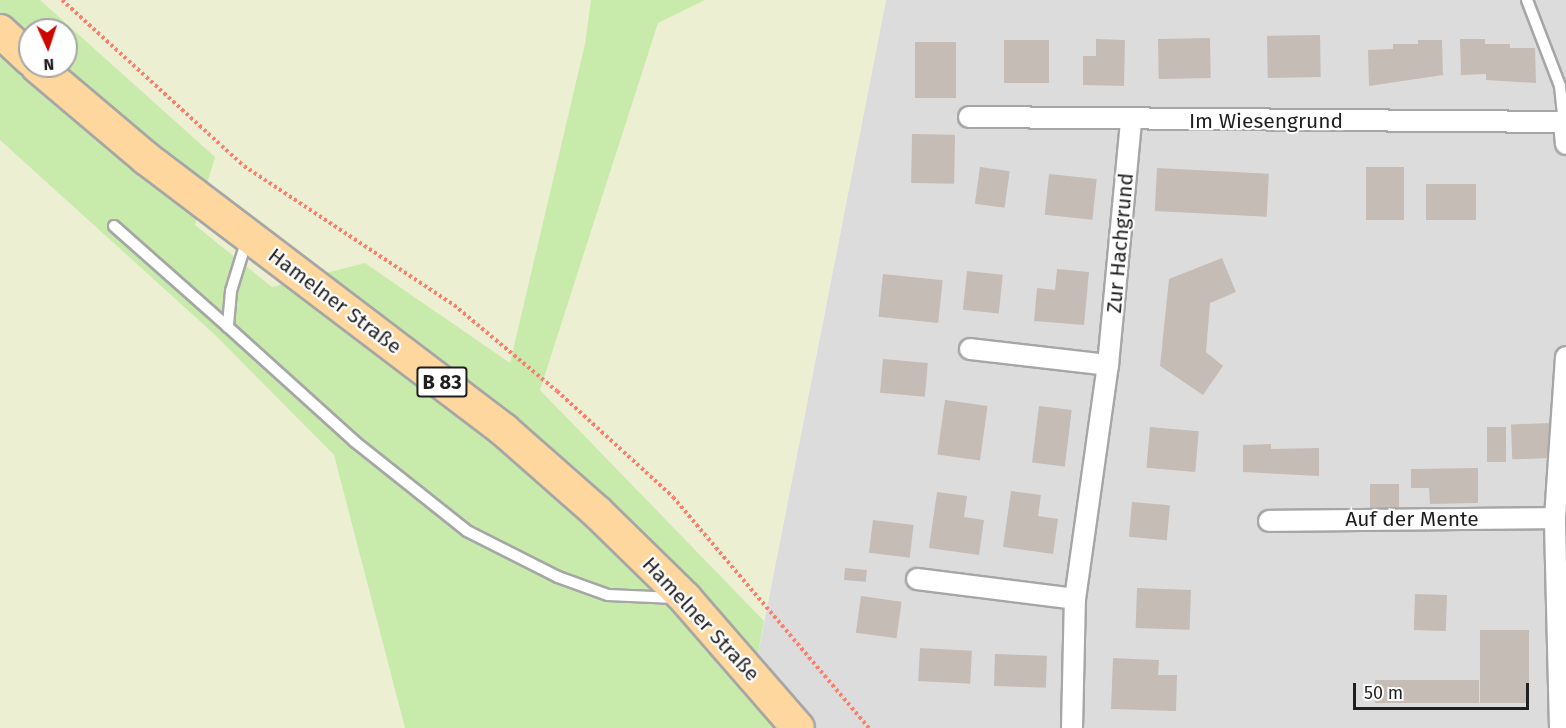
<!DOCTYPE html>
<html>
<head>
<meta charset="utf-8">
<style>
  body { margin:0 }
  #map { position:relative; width:1566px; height:728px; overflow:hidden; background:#f0ede5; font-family:"Fira Sans",sans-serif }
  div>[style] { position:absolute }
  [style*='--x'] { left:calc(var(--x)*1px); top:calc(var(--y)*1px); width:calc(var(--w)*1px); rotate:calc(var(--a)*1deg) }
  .residential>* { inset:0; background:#dddcdc }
  .farmland>* { inset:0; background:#ecefd1 }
  .grass>* { inset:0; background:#c8ebab }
  .building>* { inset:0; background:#c5bcb5; transform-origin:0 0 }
  .path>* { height:4px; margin-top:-2px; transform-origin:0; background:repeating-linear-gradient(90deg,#fc7e6b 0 3px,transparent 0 6px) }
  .roads { filter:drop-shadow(2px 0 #a6a6a6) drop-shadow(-2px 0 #a6a6a6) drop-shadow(0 2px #a6a6a6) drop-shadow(0 -2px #a6a6a6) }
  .service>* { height:10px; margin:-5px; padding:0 5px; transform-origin:5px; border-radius:5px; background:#fff }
  .minor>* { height:20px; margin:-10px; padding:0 10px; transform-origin:10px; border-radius:10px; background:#fff }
  .primary>* { height:32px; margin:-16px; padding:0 16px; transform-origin:16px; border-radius:16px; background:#fdd79d }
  span { translate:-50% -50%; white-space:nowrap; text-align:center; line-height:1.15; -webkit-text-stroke:4.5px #fff; paint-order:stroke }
  .shield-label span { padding:2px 4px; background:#fff; border:2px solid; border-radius:4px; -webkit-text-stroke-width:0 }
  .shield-label { font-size:20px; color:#1f1f1f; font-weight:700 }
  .street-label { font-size:21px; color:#1f1f1f }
  .north { position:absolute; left:18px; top:18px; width:60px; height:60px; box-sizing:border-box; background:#fff; border:2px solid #a5a5a5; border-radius:50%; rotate:177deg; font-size:16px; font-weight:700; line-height:24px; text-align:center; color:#1f1f1f }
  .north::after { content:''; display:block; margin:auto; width:21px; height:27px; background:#ce0600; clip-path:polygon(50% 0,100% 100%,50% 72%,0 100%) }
  .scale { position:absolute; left:1353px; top:683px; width:176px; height:27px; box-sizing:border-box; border:3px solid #1f1f1f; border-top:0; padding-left:8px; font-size:18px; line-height:21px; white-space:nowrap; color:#1f1f1f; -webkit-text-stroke:4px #fff; paint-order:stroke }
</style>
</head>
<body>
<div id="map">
  <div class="residential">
    <div style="clip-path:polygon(886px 0,1566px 0,1566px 728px,798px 728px,754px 675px)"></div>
  </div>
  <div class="farmland">
    <div style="clip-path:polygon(40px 0,591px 0,585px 44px,510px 363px,365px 263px,272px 287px,195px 225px,214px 157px)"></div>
    <div style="clip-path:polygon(705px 0,886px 0,764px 621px,540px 390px,658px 23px)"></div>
    <div style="clip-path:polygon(0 140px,213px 333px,334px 455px,405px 728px,0 728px)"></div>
  </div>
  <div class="grass">
    <div style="clip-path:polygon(evenodd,0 0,40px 0,215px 157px,195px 225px,272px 287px,365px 263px,510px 363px,585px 44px,591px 0,705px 0,658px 23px,540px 390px,764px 621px,754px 675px,798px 728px,405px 728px,334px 455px,213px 333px,0 140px,0 0,30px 30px,66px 30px,66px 66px,30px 66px,30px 30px)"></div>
  </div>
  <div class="building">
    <div style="left:1320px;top:35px;width:42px;height:53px;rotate:89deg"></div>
    <div style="left:1210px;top:38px;width:40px;height:52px;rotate:89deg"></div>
    <div style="clip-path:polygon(1096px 39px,1125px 40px,1124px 86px,1083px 85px,1083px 56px,1096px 56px)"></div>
    <div style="clip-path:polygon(1460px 39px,1485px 39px,1485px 44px,1510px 44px,1510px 48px,1535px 48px,1536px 83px,1486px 80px,1486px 74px,1461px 75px)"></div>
    <div style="left:1004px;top:40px;width:45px;height:43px"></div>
    <div style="clip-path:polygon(1418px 40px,1442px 40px,1443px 75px,1369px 86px,1368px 50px,1393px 49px,1393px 44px,1418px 44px)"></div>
    <div style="left:915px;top:42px;width:41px;height:56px"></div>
    <div style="left:912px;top:134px;width:43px;height:49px;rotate:1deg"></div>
    <div style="left:980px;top:167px;width:30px;height:37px;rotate:8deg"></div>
    <div style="left:1404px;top:167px;width:53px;height:38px;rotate:90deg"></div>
    <div style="left:1157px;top:168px;width:112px;height:43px;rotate:3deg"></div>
    <div style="left:1049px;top:174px;width:48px;height:41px;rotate:6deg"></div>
    <div style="left:1426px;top:184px;width:50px;height:36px"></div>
    <div style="clip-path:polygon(1222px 258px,1236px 292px,1210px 303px,1206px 352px,1223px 366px,1203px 395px,1160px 366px,1169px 279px)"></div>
    <div style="clip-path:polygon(1057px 269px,1089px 272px,1084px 325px,1034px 321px,1037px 288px,1055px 290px)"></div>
    <div style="left:967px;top:271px;width:36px;height:39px;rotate:6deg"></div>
    <div style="left:883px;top:274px;width:60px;height:43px;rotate:6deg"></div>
    <div style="left:883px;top:359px;width:45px;height:34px;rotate:5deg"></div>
    <div style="left:945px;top:400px;width:43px;height:55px;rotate:8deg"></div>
    <div style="left:1039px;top:406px;width:33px;height:57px;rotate:7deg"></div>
    <div style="left:1551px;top:423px;width:35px;height:40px;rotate:88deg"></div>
    <div style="left:1150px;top:427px;width:49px;height:41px;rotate:5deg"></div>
    <div style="left:1487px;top:427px;width:19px;height:35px"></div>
    <div style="clip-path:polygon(1271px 444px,1271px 449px,1319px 448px,1319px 476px,1243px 472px,1243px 445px)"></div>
    <div style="clip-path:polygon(1478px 468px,1478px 503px,1430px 504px,1429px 488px,1411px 488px,1411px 469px)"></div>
    <div style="left:1399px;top:484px;width:26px;height:29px;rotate:90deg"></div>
    <div style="clip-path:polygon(1011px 491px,1041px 495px,1038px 516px,1058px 519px,1053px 554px,1003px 547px)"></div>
    <div style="clip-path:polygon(937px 492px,967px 496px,964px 517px,984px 520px,979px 555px,929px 548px)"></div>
    <div style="left:1132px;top:502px;width:38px;height:35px;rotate:5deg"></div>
    <div style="left:873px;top:520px;width:41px;height:33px;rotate:7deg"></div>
    <div style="left:845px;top:568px;width:22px;height:12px;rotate:5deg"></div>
    <div style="left:1137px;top:588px;width:54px;height:40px;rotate:2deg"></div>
    <div style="left:1415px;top:594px;width:32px;height:36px;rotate:2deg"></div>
    <div style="left:861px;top:596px;width:41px;height:37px;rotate:8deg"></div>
    <div style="left:1529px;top:630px;width:73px;height:49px;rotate:90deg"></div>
    <div style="left:920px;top:648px;width:52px;height:33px;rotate:3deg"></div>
    <div style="left:995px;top:654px;width:52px;height:32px;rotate:2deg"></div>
    <div style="clip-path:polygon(1113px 658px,1159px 660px,1158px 675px,1177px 675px,1176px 711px,1111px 709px)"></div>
    <div style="left:1375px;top:680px;width:104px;height:23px"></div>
  </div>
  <div class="path">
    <div style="--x:62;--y:0;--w:246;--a:42.4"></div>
    <div style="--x:244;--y:166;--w:252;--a:33.5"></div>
    <div style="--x:454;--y:305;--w:134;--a:39.9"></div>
    <div style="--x:557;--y:391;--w:157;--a:42.4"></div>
    <div style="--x:673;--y:497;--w:303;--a:49.7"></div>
  </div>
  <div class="roads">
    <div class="service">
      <div style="--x:1527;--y:0;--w:92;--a:69"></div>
      <div style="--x:1560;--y:86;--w:36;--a:84"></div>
      <div style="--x:114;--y:226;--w:152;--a:41.5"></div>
      <div style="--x:247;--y:239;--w:54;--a:107.1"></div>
      <div style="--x:231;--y:291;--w:36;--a:95"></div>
      <div style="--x:228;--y:327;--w:170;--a:42.1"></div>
      <div style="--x:354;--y:441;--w:144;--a:38.5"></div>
      <div style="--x:467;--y:531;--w:102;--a:26.8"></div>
      <div style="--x:558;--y:577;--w:53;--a:19.8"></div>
      <div style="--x:608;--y:595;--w:67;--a:2.6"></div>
    </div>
    <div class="minor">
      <div style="--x:969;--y:117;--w:595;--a:0.48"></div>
      <div style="--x:1564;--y:122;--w:22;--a:85"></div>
      <div style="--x:970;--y:349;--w:139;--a:6.6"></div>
      <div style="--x:1269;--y:521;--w:286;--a:-0.6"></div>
      <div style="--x:917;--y:579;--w:159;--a:7.2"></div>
      <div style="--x:1072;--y:728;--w:129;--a:-88.7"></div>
      <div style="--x:1075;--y:599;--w:236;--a:-82"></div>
      <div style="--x:1108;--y:365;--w:245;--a:-84.6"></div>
      <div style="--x:1560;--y:728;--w:210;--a:-91.4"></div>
      <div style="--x:1555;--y:518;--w:161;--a:-86.1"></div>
    </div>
    <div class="primary">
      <div style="--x:0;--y:31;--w:41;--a:43"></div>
      <div style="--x:37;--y:66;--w:144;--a:40.2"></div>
      <div style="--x:147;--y:159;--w:448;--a:37.2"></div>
      <div style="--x:504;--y:430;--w:124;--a:41.4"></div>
      <div style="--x:597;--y:512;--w:123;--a:44.3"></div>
      <div style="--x:685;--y:598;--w:172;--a:49"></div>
    </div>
  </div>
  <div class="shield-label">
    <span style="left:442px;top:382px">B 83</span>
  </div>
  <div class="street-label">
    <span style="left:1266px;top:121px">Im Wiesengrund</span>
    <span style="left:1120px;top:243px;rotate:-85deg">Zur Hachgrund</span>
    <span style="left:335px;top:301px;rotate:37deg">Hamelner Straße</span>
    <span style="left:1412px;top:519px">Auf der Mente</span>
    <span style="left:701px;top:619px;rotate:47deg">Hamelner Straße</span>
  </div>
  <div class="north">N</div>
  <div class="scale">50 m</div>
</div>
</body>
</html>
